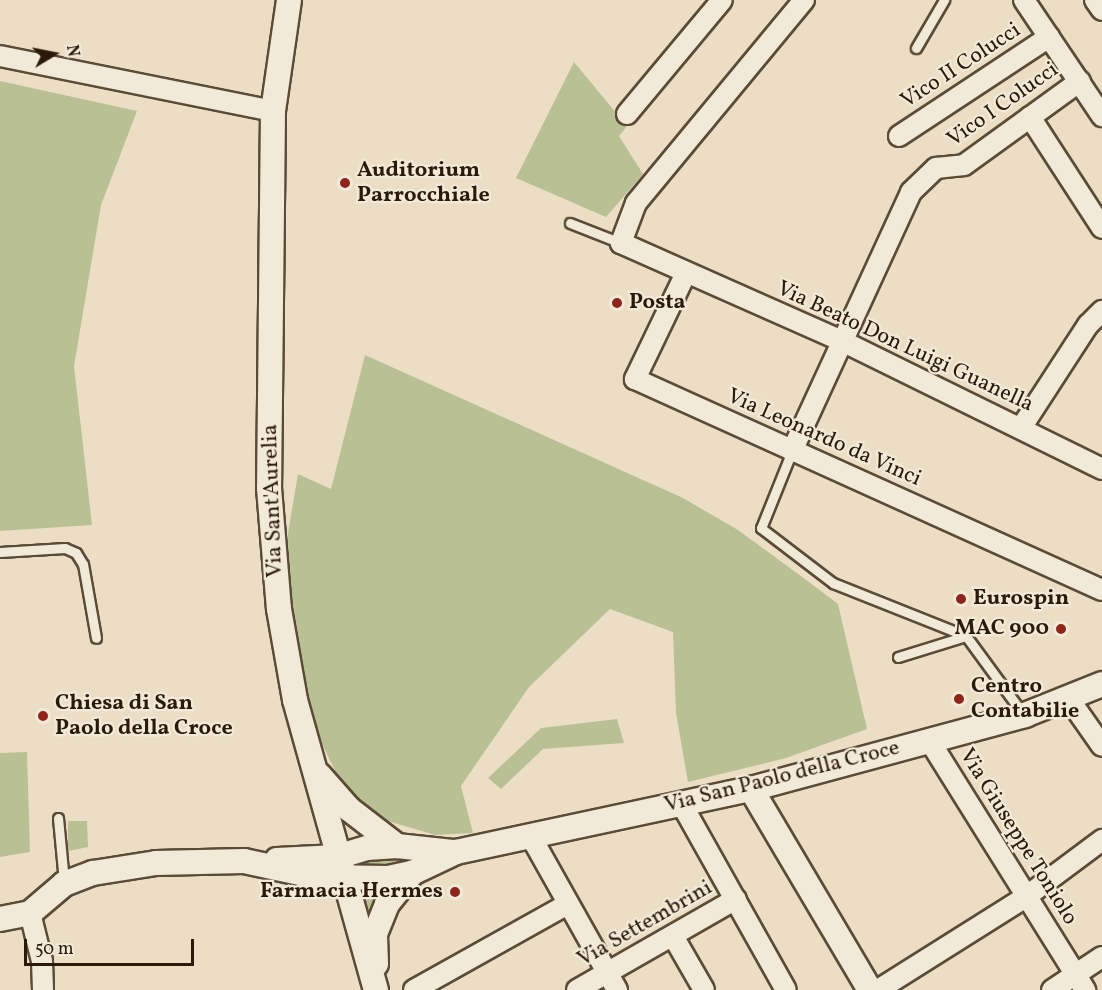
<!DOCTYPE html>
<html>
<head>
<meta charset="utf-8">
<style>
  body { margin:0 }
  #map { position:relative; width:1102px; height:990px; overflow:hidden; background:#ebdec5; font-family:Vollkorn,serif }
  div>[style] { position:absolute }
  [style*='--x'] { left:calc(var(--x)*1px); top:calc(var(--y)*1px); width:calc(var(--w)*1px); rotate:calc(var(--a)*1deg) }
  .green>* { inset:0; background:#b9c194 }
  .roads { filter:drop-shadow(2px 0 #5b4b36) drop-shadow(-2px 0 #5b4b36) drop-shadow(0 2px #5b4b36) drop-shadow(0 -2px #5b4b36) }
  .service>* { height:9px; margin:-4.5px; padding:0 4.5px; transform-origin:4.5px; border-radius:4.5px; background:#f2ead9 }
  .minor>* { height:20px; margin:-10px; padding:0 10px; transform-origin:10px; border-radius:10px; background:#f2ead9 }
  .tertiary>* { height:24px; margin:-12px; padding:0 12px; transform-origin:12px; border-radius:12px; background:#f2ead9 }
  .dots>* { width:16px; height:16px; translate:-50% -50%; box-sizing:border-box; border:3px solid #f2ead9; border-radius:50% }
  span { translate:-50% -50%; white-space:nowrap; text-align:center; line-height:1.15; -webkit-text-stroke:4.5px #f2ead9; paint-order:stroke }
  .street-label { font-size:22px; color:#2b1a07 }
  .poi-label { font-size:22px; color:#2b1a07; font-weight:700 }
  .left { translate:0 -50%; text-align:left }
  .right { translate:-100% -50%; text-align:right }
  .north { position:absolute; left:24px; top:24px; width:60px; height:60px; -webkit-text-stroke:4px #f2ead9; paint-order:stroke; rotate:80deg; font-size:16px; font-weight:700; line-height:24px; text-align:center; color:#2b1a07 }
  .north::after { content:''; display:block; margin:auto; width:21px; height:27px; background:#2b1a07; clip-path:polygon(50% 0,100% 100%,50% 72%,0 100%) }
  .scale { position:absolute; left:24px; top:939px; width:170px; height:27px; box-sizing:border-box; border:3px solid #2b1a07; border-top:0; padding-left:8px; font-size:18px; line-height:21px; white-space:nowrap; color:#2b1a07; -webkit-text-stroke:4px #f2ead9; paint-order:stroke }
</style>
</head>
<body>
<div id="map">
  <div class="green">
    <div style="clip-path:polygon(574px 62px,627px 126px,619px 136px,643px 174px,606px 217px,516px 178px)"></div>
    <div style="clip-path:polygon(0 81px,137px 111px,101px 205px,74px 366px,92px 525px,0 531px)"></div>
    <div style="clip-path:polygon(365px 355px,683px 498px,738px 530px,813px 585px,838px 604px,867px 729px,786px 758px,688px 782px,676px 713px,673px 632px,610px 609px,529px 687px,461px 786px,473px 833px,435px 835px,371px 816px,338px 777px,312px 723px,289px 597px,288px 533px,298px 474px,331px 489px)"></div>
    <div style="clip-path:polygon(617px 719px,624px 743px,543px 749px,501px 789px,488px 778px,541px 728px)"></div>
    <div style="clip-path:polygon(27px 752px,30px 852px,0 857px,0 753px)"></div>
    <div style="clip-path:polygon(68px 821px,87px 821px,88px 847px,68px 851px)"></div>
    <div style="clip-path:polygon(404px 852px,415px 861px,365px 870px,350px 865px,364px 857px)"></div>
    <div style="clip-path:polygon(390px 884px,367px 927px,357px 885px)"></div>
  </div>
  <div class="roads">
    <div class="service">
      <div style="--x:916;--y:48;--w:56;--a:-59.7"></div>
      <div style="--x:570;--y:223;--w:55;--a:21.4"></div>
      <div style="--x:792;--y:451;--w:83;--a:111.9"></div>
      <div style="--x:761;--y:528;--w:91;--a:37.4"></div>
      <div style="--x:833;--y:583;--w:143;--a:21.7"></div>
      <div style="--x:0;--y:552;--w:65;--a:-3.5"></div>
      <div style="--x:65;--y:548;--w:12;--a:24"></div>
      <div style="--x:76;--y:553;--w:13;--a:58"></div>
      <div style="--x:83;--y:564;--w:75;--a:80"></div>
      <div style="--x:898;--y:657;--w:71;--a:-17.2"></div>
      <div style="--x:966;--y:636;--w:97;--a:53.8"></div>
      <div style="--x:58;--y:818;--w:64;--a:84.6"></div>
    </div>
    <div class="minor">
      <div style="--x:804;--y:0;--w:264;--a:129.6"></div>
      <div style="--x:636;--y:203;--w:43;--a:110.6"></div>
      <div style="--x:621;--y:243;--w:242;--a:23.9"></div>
      <div style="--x:842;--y:341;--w:290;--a:26.2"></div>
      <div style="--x:1024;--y:0;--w:140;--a:56.1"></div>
      <div style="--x:1095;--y:0;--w:12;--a:55"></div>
      <div style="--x:0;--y:56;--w:278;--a:11.4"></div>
      <div style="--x:627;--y:114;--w:148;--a:-50.2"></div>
      <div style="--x:1030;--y:117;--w:132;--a:57"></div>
      <div style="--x:899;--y:136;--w:180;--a:-33.4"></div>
      <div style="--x:686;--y:273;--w:118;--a:115.7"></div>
      <div style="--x:635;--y:379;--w:512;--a:24.31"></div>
      <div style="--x:1021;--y:428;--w:123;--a:-57"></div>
      <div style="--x:1088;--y:325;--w:20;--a:-45"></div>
      <div style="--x:792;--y:451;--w:285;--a:-65.3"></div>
      <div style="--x:911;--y:192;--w:35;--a:-44"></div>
      <div style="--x:936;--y:168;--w:28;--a:-6"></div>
      <div style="--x:964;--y:165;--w:143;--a:-35.9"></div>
      <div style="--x:1069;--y:699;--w:57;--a:54.9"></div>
      <div style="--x:929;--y:740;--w:295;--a:58"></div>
      <div style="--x:681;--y:803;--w:214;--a:60.7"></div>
      <div style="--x:530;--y:835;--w:178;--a:60.7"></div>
      <div style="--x:30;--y:913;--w:49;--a:76"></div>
      <div style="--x:42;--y:961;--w:29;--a:88"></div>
      <div style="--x:673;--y:936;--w:62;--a:60.1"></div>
      <div style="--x:414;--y:990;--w:174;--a:-29.2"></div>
      <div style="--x:577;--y:990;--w:183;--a:-29.8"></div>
      <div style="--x:878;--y:990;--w:176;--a:-32.2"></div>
      <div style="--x:1027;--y:896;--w:94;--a:-36.7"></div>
      <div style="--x:1052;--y:990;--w:60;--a:-33.4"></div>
    </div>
    <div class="tertiary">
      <div style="--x:289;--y:0;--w:112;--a:98.2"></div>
      <div style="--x:273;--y:111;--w:377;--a:90.6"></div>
      <div style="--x:269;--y:488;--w:121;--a:85.3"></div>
      <div style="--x:279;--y:609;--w:92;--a:80"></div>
      <div style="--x:295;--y:700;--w:301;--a:74.4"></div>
      <div style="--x:319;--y:775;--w:45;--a:48.6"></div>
      <div style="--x:349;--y:809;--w:61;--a:37.6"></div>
      <div style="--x:751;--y:789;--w:234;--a:59.4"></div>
      <div style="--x:277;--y:860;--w:60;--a:-2.9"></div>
      <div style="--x:337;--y:857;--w:31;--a:-17"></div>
      <div style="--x:367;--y:848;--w:30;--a:-4"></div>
      <div style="--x:397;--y:846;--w:56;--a:6.1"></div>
      <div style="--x:0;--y:919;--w:31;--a:-11"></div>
      <div style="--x:30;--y:913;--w:45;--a:-40.5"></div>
      <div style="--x:64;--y:884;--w:31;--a:-21"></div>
      <div style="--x:93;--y:873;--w:64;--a:-9"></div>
      <div style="--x:156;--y:863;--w:88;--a:-1.3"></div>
      <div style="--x:244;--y:861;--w:76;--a:12.2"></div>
      <div style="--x:318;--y:877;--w:70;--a:0.8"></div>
      <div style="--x:388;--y:878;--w:25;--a:-12"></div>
      <div style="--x:412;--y:873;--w:49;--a:-25.5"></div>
      <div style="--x:456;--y:852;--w:302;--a:-12.1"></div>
      <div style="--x:751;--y:789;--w:284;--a:-15.1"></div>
      <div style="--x:1025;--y:715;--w:83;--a:-21.9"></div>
      <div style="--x:376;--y:964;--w:30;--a:-92"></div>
      <div style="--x:375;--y:934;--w:32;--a:-68"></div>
      <div style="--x:387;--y:904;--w:40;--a:-51"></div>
    </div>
  </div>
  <div class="dots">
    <div style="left:345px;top:183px;background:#8f2418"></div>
    <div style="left:617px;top:303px;background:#8f2418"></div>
    <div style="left:961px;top:599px;background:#8f2418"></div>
    <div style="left:1061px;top:629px;background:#8f2418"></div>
    <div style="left:959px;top:699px;background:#8f2418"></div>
    <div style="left:43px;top:716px;background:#8f2418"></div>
    <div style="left:455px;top:892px;background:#8f2418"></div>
  </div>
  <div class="street-label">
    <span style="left:961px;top:66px;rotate:-33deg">Vico II Colucci</span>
    <span style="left:1003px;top:105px;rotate:-35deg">Vico I Colucci</span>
    <span style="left:905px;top:347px;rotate:25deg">Via Beato Don Luigi Guanella</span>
    <span style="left:824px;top:438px;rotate:24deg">Via Leonardo da Vinci</span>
    <span style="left:273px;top:501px;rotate:-92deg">Via Sant'Aurelia</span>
    <span style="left:782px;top:777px;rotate:-14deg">Via San Paolo della Croce</span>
    <span style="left:1018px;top:837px;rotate:58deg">Via Giuseppe Toniolo</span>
    <span style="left:645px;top:924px;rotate:-30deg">Via Settembrini</span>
  </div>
  <div class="poi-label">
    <span class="left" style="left:357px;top:183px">Auditorium<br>Parrocchiale</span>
    <span class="left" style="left:629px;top:303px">Posta</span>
    <span class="left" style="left:973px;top:599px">Eurospin</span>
    <span class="right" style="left:1049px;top:629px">MAC 900</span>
    <span class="left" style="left:971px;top:699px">Centro<br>Contabilie</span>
    <span class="left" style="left:55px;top:716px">Chiesa di San<br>Paolo della Croce</span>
    <span class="right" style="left:443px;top:892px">Farmacia Hermes</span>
  </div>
  <div class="north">N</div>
  <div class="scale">50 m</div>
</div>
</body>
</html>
